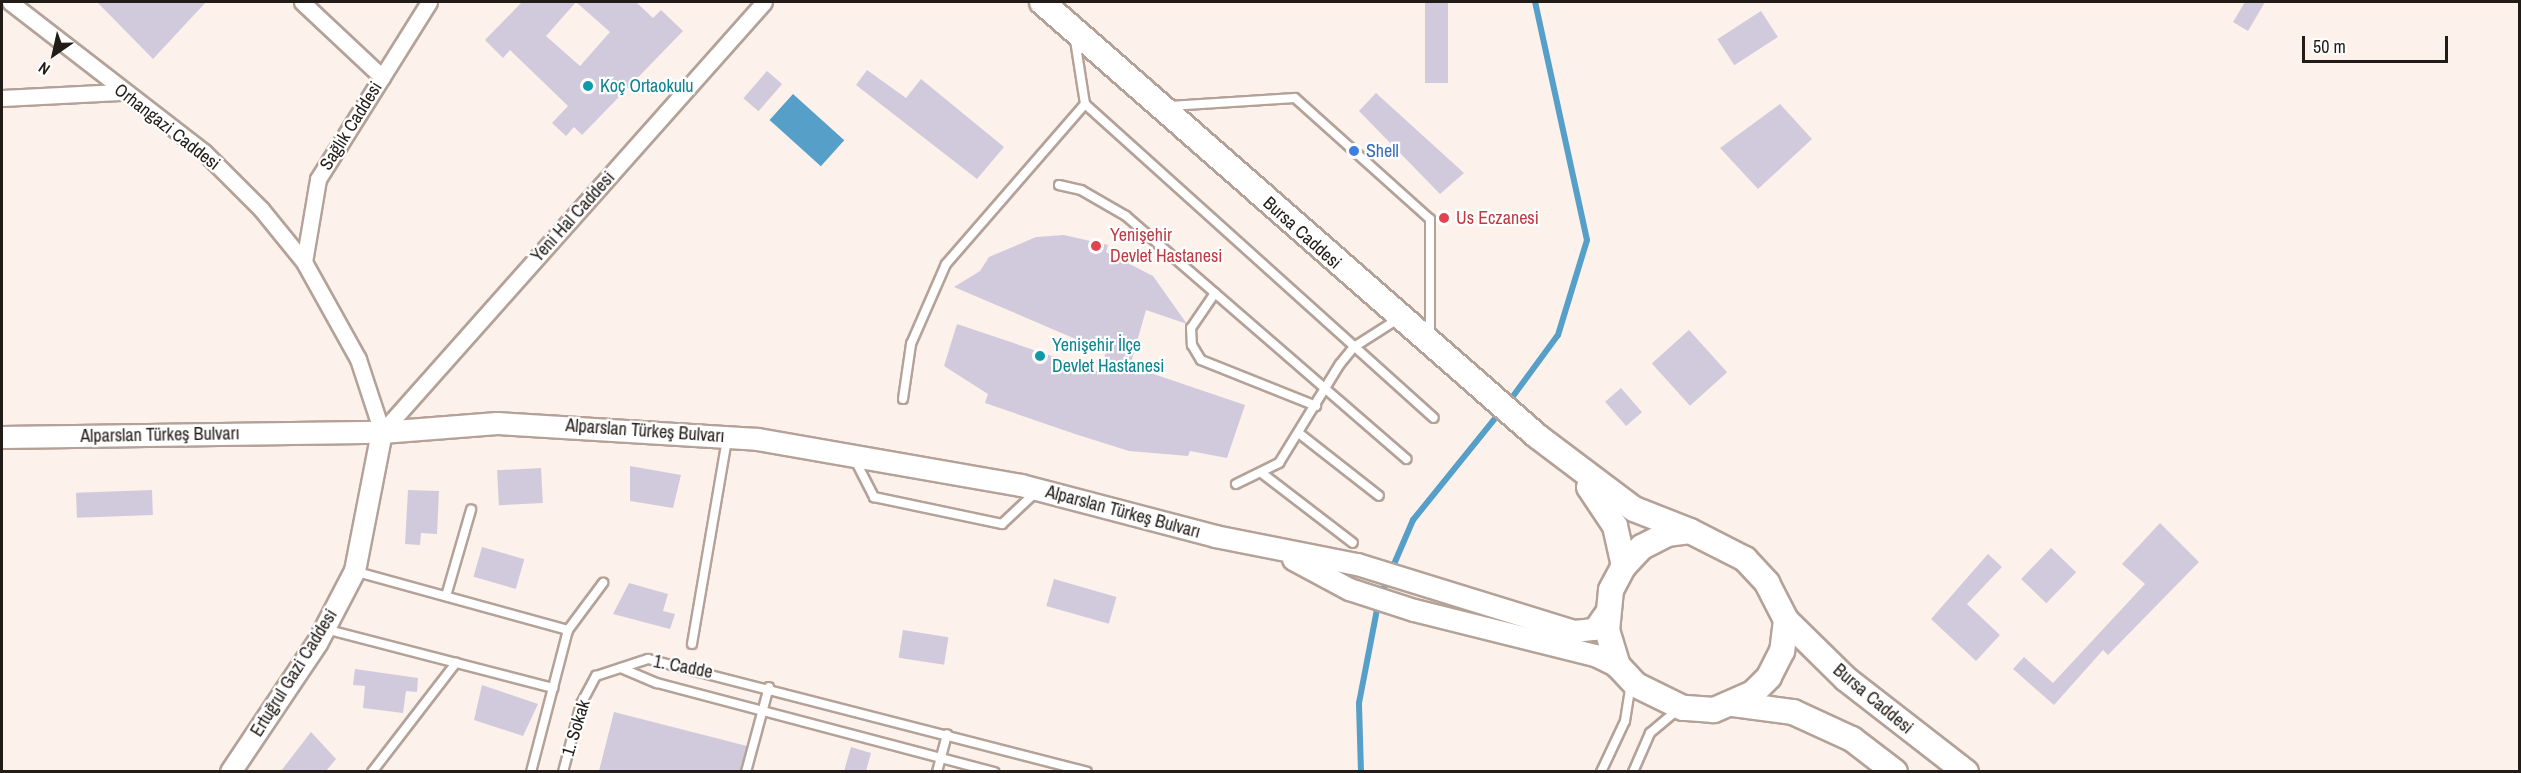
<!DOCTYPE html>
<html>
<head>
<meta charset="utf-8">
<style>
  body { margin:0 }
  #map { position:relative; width:2521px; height:773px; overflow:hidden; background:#fdf1eb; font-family:"Archivo Narrow",sans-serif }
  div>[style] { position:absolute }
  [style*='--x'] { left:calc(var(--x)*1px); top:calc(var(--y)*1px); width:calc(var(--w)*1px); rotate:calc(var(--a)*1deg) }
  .water>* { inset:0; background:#559fc9; transform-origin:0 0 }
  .stream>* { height:6px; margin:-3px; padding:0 3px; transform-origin:3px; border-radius:3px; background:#559fc9 }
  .building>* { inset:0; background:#d1cadc; transform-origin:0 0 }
  .roads { filter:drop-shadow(2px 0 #b4a298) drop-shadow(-2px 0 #b4a298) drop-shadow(0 2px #b4a298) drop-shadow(0 -2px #b4a298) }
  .service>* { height:8px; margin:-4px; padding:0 4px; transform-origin:4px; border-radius:4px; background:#fff }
  .minor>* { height:15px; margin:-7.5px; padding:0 7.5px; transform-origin:7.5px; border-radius:7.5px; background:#fff }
  .tertiary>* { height:20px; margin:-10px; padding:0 10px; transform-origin:10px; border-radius:10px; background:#fff }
  .secondary>* { height:21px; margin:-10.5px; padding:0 10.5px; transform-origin:10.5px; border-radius:10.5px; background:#fff }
  .primary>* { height:24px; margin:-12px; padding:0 12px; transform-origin:12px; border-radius:12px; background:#fff }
  .dots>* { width:16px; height:16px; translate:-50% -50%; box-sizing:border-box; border:3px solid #fff; border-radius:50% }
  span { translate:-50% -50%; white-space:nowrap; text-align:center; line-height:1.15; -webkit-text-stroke:4.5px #fff; paint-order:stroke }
  .culture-label { font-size:18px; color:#0d838f }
  .left { translate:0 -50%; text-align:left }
  .street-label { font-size:18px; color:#221c18 }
  .shop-label { font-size:18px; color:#366cbe }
  .health-label { font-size:18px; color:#be3a42 }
  .frame { position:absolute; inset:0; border:3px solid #221c18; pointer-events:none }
  .north { position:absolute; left:24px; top:24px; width:60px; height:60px; -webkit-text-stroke:4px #fff; paint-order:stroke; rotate:214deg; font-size:16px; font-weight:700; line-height:24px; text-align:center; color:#221c18 }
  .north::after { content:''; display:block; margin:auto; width:21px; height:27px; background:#221c18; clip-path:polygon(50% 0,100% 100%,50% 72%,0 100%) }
  .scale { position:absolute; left:2302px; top:36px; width:146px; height:27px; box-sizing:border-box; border:3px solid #221c18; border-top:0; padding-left:8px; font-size:18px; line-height:21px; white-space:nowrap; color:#221c18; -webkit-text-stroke:4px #fff; paint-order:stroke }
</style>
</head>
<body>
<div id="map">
  <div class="water">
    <div style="left:793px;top:94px;width:69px;height:35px;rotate:42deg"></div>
  </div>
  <div class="stream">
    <div style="--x:1508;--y:403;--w:84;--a:-53.7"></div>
    <div style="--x:1558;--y:335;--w:99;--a:-73"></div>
    <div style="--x:1587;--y:240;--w:244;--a:-102.3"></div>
    <div style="--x:1361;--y:772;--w:69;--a:-91.7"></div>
    <div style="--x:1359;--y:703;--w:106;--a:-79.1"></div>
    <div style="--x:1379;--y:599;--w:86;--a:-66.7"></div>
    <div style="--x:1413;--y:520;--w:140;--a:-51.1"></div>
  </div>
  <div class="building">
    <div style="clip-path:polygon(97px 2px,206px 2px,153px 59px)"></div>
    <div style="clip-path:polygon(evenodd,522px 2px,636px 2px,653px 18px,661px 10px,683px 31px,582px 135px,574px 127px,566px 136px,552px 123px,568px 106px,510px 50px,503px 58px,485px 40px,522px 2px,576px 2px,610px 32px,580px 66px,546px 36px,576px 2px)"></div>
    <div style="left:1425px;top:2px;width:23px;height:81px"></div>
    <div style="clip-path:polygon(2245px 2px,2265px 2px,2248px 31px,2233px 22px)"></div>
    <div style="left:1761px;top:11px;width:31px;height:52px;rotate:57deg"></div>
    <div style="clip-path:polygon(867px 70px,906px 98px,921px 79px,1004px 147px,977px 179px,856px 85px)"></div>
    <div style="left:767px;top:71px;width:20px;height:36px;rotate:41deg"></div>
    <div style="clip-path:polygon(1376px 93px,1464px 173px,1440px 194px,1359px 111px)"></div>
    <div style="clip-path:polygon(1780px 104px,1812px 139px,1758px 189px,1720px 148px)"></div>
    <div style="clip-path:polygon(1064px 235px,1108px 245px,1106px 252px,1153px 276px,1187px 324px,1146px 310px,1130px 366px,1245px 405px,1227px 458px,1190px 451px,1188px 456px,1129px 451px,1075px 434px,985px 403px,988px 394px,944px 366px,957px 324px,1099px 372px,1106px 352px,954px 287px,980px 271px,989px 257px,1036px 237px)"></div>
    <div style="left:1689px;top:330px;width:57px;height:50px;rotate:48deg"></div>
    <div style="left:1621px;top:388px;width:32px;height:21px;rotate:49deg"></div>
    <div style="clip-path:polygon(630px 466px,681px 475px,673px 508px,630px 501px)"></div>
    <div style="left:541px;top:468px;width:35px;height:44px;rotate:87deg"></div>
    <div style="left:152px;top:490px;width:25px;height:76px;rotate:88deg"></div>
    <div style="clip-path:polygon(408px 490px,439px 491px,437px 534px,421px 533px,420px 545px,405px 544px)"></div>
    <div style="clip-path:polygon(2160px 523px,2199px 562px,2108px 655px,2103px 650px,2054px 705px,2013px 669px,2024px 657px,2053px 683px,2145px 584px,2122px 564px)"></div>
    <div style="left:482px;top:547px;width:44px;height:31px;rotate:16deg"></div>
    <div style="left:2051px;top:548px;width:35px;height:43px;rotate:44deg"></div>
    <div style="clip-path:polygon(1988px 554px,2002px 567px,1967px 604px,2000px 635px,1976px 661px,1931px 619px)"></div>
    <div style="left:1054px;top:579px;width:65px;height:28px;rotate:16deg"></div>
    <div style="clip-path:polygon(629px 583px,668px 594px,663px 611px,675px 614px,670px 629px,613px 614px)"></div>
    <div style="left:903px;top:630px;width:46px;height:28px;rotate:9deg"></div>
    <div style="clip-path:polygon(355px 669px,418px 678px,417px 692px,406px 691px,403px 713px,363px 708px,365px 686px,353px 685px)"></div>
    <div style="clip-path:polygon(482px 685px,538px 704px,523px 736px,474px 720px)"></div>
    <div style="clip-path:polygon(614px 712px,747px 746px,740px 771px,599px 771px)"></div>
    <div style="clip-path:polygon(311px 732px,336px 759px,326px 771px,281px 771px)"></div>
    <div style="clip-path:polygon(851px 747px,871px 753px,866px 771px,844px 771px)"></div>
  </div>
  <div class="roads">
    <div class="service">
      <div style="--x:1075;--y:40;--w:65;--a:81.1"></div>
      <div style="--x:1085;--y:104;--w:469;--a:42"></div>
      <div style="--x:1170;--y:106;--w:125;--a:-3.7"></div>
      <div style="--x:1295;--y:98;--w:181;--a:41.9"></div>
      <div style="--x:1430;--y:219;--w:117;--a:90"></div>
      <div style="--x:1059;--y:185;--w:23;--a:13"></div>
      <div style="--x:1081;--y:190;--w:52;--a:30"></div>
      <div style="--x:1126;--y:216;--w:371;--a:40.9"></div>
      <div style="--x:1215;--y:293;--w:42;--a:124.4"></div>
      <div style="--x:1191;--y:328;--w:17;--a:87"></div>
      <div style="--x:1192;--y:345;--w:17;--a:59"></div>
      <div style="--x:1201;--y:360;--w:124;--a:21.8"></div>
      <div style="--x:903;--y:399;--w:56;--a:-81.7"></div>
      <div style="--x:911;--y:344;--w:87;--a:-66.4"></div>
      <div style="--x:946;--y:264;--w:212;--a:-49"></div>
      <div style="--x:1300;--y:434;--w:100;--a:38.1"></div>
      <div style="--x:855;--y:460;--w:42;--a:62.8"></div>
      <div style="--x:874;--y:497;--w:131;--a:11.9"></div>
      <div style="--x:1002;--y:524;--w:47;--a:-43.3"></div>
      <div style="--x:1263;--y:474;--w:113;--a:37.5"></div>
      <div style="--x:1236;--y:484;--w:48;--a:-26"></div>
      <div style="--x:1279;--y:463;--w:116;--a:-58.4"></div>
      <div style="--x:1340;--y:364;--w:22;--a:-51"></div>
      <div style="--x:1354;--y:347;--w:52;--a:-32.5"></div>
      <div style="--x:357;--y:572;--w:219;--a:15.4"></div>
      <div style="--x:568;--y:630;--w:147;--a:104.6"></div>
      <div style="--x:446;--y:596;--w:90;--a:-73.8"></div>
      <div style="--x:325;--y:629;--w:236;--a:14.5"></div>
      <div style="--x:568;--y:630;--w:59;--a:-53.3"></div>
      <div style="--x:692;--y:644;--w:208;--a:-80.3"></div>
      <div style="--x:621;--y:668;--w:39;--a:23"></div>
      <div style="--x:657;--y:683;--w:349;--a:14.8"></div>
      <div style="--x:372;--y:772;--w:138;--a:-52.4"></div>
      <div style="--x:563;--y:772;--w:70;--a:-75.2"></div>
      <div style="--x:581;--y:704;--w:32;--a:-62"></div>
      <div style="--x:596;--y:676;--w:55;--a:-18.1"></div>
      <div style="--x:648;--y:659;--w:453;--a:14.4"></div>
      <div style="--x:746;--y:772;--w:88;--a:-74.9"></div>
      <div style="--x:937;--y:772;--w:39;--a:-75"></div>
      <div style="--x:1601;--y:772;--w:56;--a:-64.8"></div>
      <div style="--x:1625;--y:721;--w:36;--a:-81"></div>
      <div style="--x:1633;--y:772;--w:43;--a:-66.4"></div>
      <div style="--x:1650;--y:733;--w:34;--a:-40"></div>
    </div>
    <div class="minor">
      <div style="--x:10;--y:2;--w:245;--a:37.7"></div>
      <div style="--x:204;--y:152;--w:81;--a:45"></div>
      <div style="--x:261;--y:209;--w:68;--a:50.9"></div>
      <div style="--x:304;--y:262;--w:111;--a:60.9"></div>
      <div style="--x:358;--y:359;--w:77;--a:71.8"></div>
      <div style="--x:302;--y:2;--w:110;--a:43.2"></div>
      <div style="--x:2;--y:98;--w:118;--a:-2.9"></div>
      <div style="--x:304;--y:262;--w:84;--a:-80.4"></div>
      <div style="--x:318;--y:179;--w:209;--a:-57.9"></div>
      <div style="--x:382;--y:432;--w:575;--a:-48.38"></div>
    </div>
    <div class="tertiary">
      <div style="--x:231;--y:772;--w:156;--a:-56.2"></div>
      <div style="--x:318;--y:642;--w:80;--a:-62.5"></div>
      <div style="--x:355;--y:571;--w:142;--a:-79"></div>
    </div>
    <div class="secondary">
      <div style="--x:2;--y:437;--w:380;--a:-0.8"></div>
      <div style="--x:382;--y:432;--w:115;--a:-4.5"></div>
      <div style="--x:497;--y:423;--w:260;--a:3.5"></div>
      <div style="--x:757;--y:439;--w:268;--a:9.9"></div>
      <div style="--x:1021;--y:485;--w:201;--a:14.7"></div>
      <div style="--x:1215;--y:536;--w:145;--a:11.2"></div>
      <div style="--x:1357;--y:564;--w:227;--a:17.2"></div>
      <div style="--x:1574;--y:631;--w:20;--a:-6"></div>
      <div style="--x:1594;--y:629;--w:21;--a:-55"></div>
      <div style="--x:1293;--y:559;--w:64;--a:28.2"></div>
      <div style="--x:1349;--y:589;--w:68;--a:17.9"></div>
      <div style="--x:1414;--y:610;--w:187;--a:14"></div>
      <div style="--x:1595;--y:655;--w:25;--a:26"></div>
    </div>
    <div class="primary">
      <div style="--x:1042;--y:2;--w:658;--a:41.24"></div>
      <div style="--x:1537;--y:436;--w:121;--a:37"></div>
      <div style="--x:1634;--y:509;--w:60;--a:21.4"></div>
      <div style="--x:1589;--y:487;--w:47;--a:56.3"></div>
      <div style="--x:1615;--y:526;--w:41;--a:77.3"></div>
      <div style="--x:1690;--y:531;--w:62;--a:27"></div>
      <div style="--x:1745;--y:559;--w:33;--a:47"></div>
      <div style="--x:1767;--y:583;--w:42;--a:62.8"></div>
      <div style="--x:1786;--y:620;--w:31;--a:97"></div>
      <div style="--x:1782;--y:651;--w:29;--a:117"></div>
      <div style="--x:1769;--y:677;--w:23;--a:135"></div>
      <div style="--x:1753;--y:693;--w:43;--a:156.4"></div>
      <div style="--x:1714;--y:710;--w:31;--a:-176"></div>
      <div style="--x:1683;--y:708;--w:52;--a:-153.9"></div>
      <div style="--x:1636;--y:685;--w:26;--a:-133"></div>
      <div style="--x:1618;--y:666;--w:37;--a:-107"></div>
      <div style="--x:1607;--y:631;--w:41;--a:-84.4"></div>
      <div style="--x:1611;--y:590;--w:27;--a:-62"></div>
      <div style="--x:1624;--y:566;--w:26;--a:-47"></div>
      <div style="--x:1642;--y:547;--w:28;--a:-27"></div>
      <div style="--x:1667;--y:534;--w:23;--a:-7"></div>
      <div style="--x:1786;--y:620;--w:84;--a:44.5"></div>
      <div style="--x:1846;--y:679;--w:152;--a:37.8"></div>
      <div style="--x:1733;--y:704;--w:61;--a:7.6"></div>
      <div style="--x:1793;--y:712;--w:65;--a:24.6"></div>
      <div style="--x:1852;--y:739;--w:54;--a:37.5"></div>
    </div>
  </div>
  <div class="dots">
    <div style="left:588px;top:86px;background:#0f9aa8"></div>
    <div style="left:1354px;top:151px;background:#3f7fe0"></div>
    <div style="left:1444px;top:218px;background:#e0444e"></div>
    <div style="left:1096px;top:246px;background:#e0444e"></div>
    <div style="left:1040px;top:356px;background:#0f9aa8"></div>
  </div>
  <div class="culture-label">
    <span class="left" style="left:600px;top:86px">Koç Ortaokulu</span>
    <span class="left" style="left:1052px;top:356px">Yenişehir İlçe<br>Devlet Hastanesi</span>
  </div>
  <div class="street-label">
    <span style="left:351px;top:126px;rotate:-58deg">Sağlık Caddesi</span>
    <span style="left:167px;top:127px;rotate:38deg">Orhangazi Caddesi</span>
    <span style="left:573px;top:217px;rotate:-48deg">Yeni Hal Caddesi</span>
    <span style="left:1302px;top:233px;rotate:42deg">Bursa Caddesi</span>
    <span style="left:645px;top:431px;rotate:4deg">Alparslan Türkeş Bulvarı</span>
    <span style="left:160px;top:435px;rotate:-1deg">Alparslan Türkeş Bulvarı</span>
    <span style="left:1123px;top:512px;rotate:15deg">Alparslan Türkeş Bulvarı</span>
    <span style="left:683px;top:667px;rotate:11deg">1. Cadde</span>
    <span style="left:294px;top:673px;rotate:-58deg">Ertuğrul Gazi Caddesi</span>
    <span style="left:1873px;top:699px;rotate:40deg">Bursa Caddesi</span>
    <span style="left:576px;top:728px;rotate:-73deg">1. Sokak</span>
  </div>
  <div class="shop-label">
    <span class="left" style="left:1366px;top:151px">Shell</span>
  </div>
  <div class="health-label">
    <span class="left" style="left:1456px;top:218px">Us Eczanesi</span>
    <span class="left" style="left:1110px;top:246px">Yenişehir<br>Devlet Hastanesi</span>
  </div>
  <div class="frame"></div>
  <div class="north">N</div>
  <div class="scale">50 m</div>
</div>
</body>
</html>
